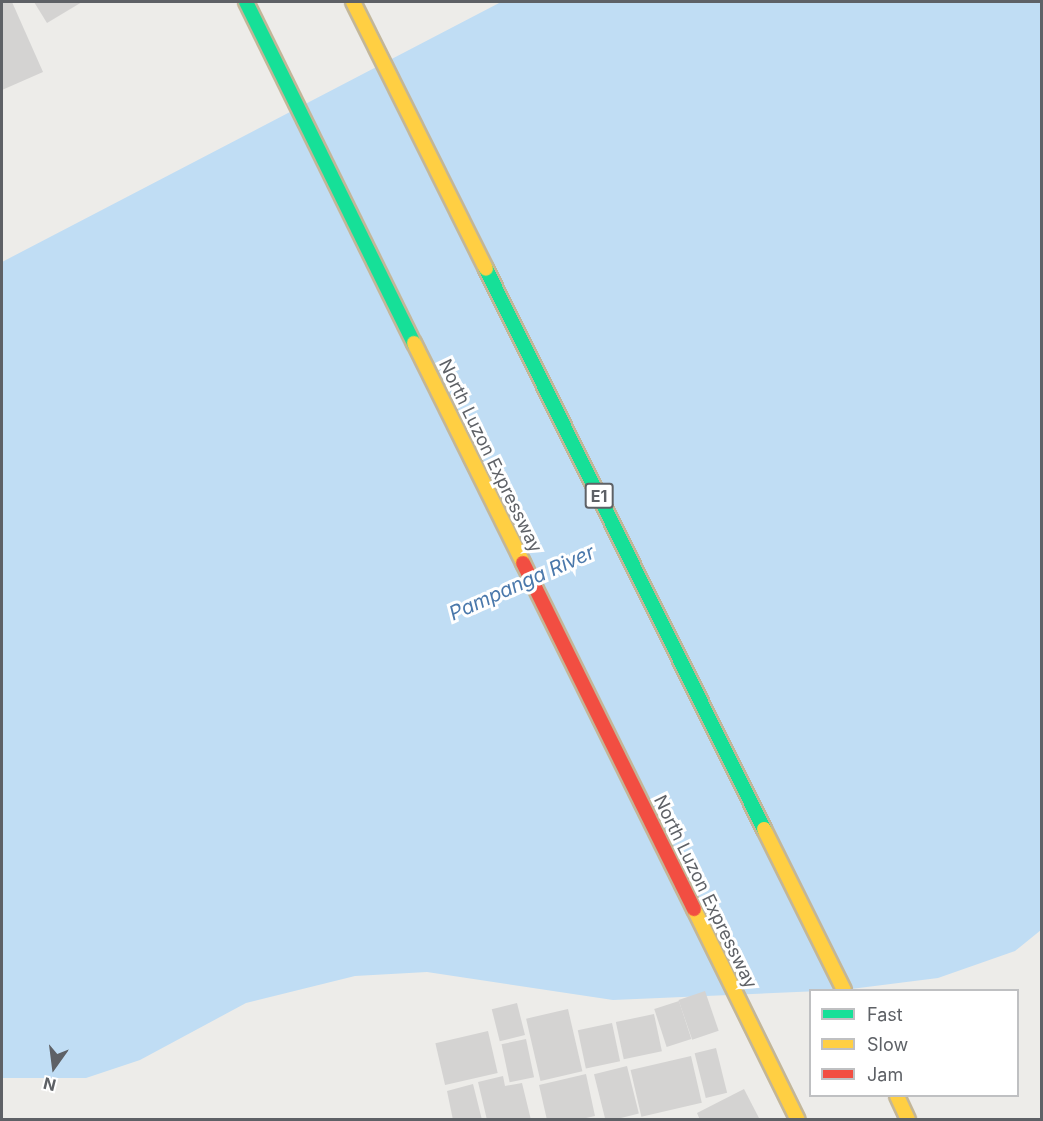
<!DOCTYPE html>
<html>
<head>
<meta charset="utf-8">
<style>
  body { margin:0 }
  #map { position:relative; width:1043px; height:1121px; overflow:hidden; background:#edece9; font-family:Inter,sans-serif }
  div>[style] { position:absolute }
  [style*='--x'] { left:calc(var(--x)*1px); top:calc(var(--y)*1px); width:calc(var(--w)*1px); rotate:calc(var(--a)*1deg) }
  .water>* { inset:0; background:#c0ddf4 }
  .building>* { inset:0; background:#d4d3d2; transform-origin:0 0 }
  .roads { filter:drop-shadow(2px 0 #c3b698) drop-shadow(-2px 0 #c3b698) drop-shadow(0 2px #c3b698) drop-shadow(0 -2px #c3b698) }
  .fast>* { height:14px; margin:-7px; padding:0 7px; transform-origin:7px; border-radius:7px; background:#16e098 }
  .slow>* { height:14px; margin:-7px; padding:0 7px; transform-origin:7px; border-radius:7px; background:#ffcf43 }
  .jam>* { height:14px; margin:-7px; padding:0 7px; transform-origin:7px; border-radius:7px; background:#f24e42 }
  span { translate:-50% -50%; white-space:nowrap; text-align:center; line-height:1.15; -webkit-text-stroke:6px #fff; paint-order:stroke }
  .shield-label span { padding:2px 4px; background:#fff; border:2px solid; border-radius:4px; -webkit-text-stroke-width:0 }
  .shield-label { font-size:16px; color:#5e6166; font-weight:700 }
  .street-label { font-size:18px; color:#5e6166 }
  .water-label { font-size:20px; color:#4a78ab; font-style:italic }
  .frame { position:absolute; inset:0; border:3px solid #5e6166; pointer-events:none }
  .legend { position:absolute; left:809px; top:989px; width:210px; height:108px; box-sizing:border-box; background:#fff; border:2px solid #bfc0c2; margin:0; padding:8px 10px; list-style:none; font-size:18px; color:#5e6166 }
  .legend li { display:flex; align-items:center; gap:12px; height:30px }
  .legend b { width:30px; border:2px solid #bfc0c2 }
  .north { position:absolute; left:24px; top:1037px; width:60px; height:60px; -webkit-text-stroke:4px #fff; paint-order:stroke; rotate:194deg; font-size:16px; font-weight:700; line-height:24px; text-align:center; color:#5e6166 }
  .north::after { content:''; display:block; margin:auto; width:21px; height:27px; background:#5e6166; clip-path:polygon(50% 0,100% 100%,50% 72%,0 100%) }
</style>
</head>
<body>
<div id="map">
  <div class="water">
    <div style="clip-path:polygon(501px 2px,1041px 2px,1041px 930px,1015px 951px,938px 978px,843px 990px,613px 1000px,427px 972px,355px 976px,246px 1003px,140px 1060px,86px 1078px,2px 1078px,2px 262px)"></div>
  </div>
  <div class="building">
    <div style="clip-path:polygon(2px 2px,12px 2px,43px 72px,2px 90px)"></div>
    <div style="clip-path:polygon(34px 2px,82px 2px,47px 23px)"></div>
    <div style="left:705px;top:991px;width:42px;height:28px;rotate:71deg"></div>
    <div style="left:679px;top:1001px;width:40px;height:26px;rotate:72deg"></div>
    <div style="left:517px;top:1003px;width:33px;height:26px;rotate:76deg"></div>
    <div style="left:568px;top:1009px;width:64px;height:43px;rotate:77deg"></div>
    <div style="left:654px;top:1014px;width:38px;height:39px;rotate:78deg"></div>
    <div style="left:612px;top:1023px;width:39px;height:35px;rotate:78deg"></div>
    <div style="left:488px;top:1031px;width:43px;height:54px;rotate:77deg"></div>
    <div style="left:526px;top:1039px;width:39px;height:25px;rotate:78deg"></div>
    <div style="left:716px;top:1048px;width:46px;height:22px;rotate:76deg"></div>
    <div style="left:691px;top:1056px;width:48px;height:62px;rotate:77deg"></div>
    <div style="left:627px;top:1066px;width:49px;height:34px;rotate:76deg"></div>
    <div style="clip-path:polygon(586px 1074px,595px 1116px,577px 1120px,547px 1120px,539px 1085px)"></div>
    <div style="clip-path:polygon(503px 1076px,505px 1086px,522px 1083px,531px 1120px,487px 1120px,478px 1082px)"></div>
    <div style="clip-path:polygon(473px 1084px,482px 1120px,453px 1120px,447px 1091px)"></div>
    <div style="clip-path:polygon(744px 1089px,760px 1120px,700px 1120px,697px 1113px)"></div>
  </div>
  <div class="roads">
    <div class="fast">
      <div style="--x:246;--y:2;--w:380;--a:63.8"></div>
      <div style="--x:486;--y:269;--w:625;--a:63.6"></div>
    </div>
    <div class="slow">
      <div style="--x:353;--y:2;--w:298;--a:63.5"></div>
      <div style="--x:414;--y:343;--w:246;--a:63.6"></div>
      <div style="--x:764;--y:829;--w:180;--a:63.6"></div>
      <div style="--x:694;--y:909;--w:235;--a:63.8"></div>
      <div style="--x:897;--y:1096;--w:26;--a:65"></div>
    </div>
    <div class="jam">
      <div style="--x:523;--y:563;--w:386;--a:63.7"></div>
    </div>
  </div>
  <div class="shield-label">
    <span style="left:599px;top:496px">E1</span>
  </div>
  <div class="street-label">
    <span style="left:490px;top:456px;rotate:64deg">North Luzon Expressway</span>
    <span style="left:705px;top:892px;rotate:64deg">North Luzon Expressway</span>
  </div>
  <div class="water-label">
    <span style="left:522px;top:583px;rotate:-24deg">Pampanga River</span>
  </div>
  <div class="frame"></div>
  <ul class="legend">
  <li><b style="height:8px;background:#16e098"></b>Fast</li>
  <li><b style="height:8px;background:#ffcf43"></b>Slow</li>
  <li><b style="height:8px;background:#f24e42"></b>Jam</li>
  </ul>
  <div class="north">N</div>
</div>
</body>
</html>
